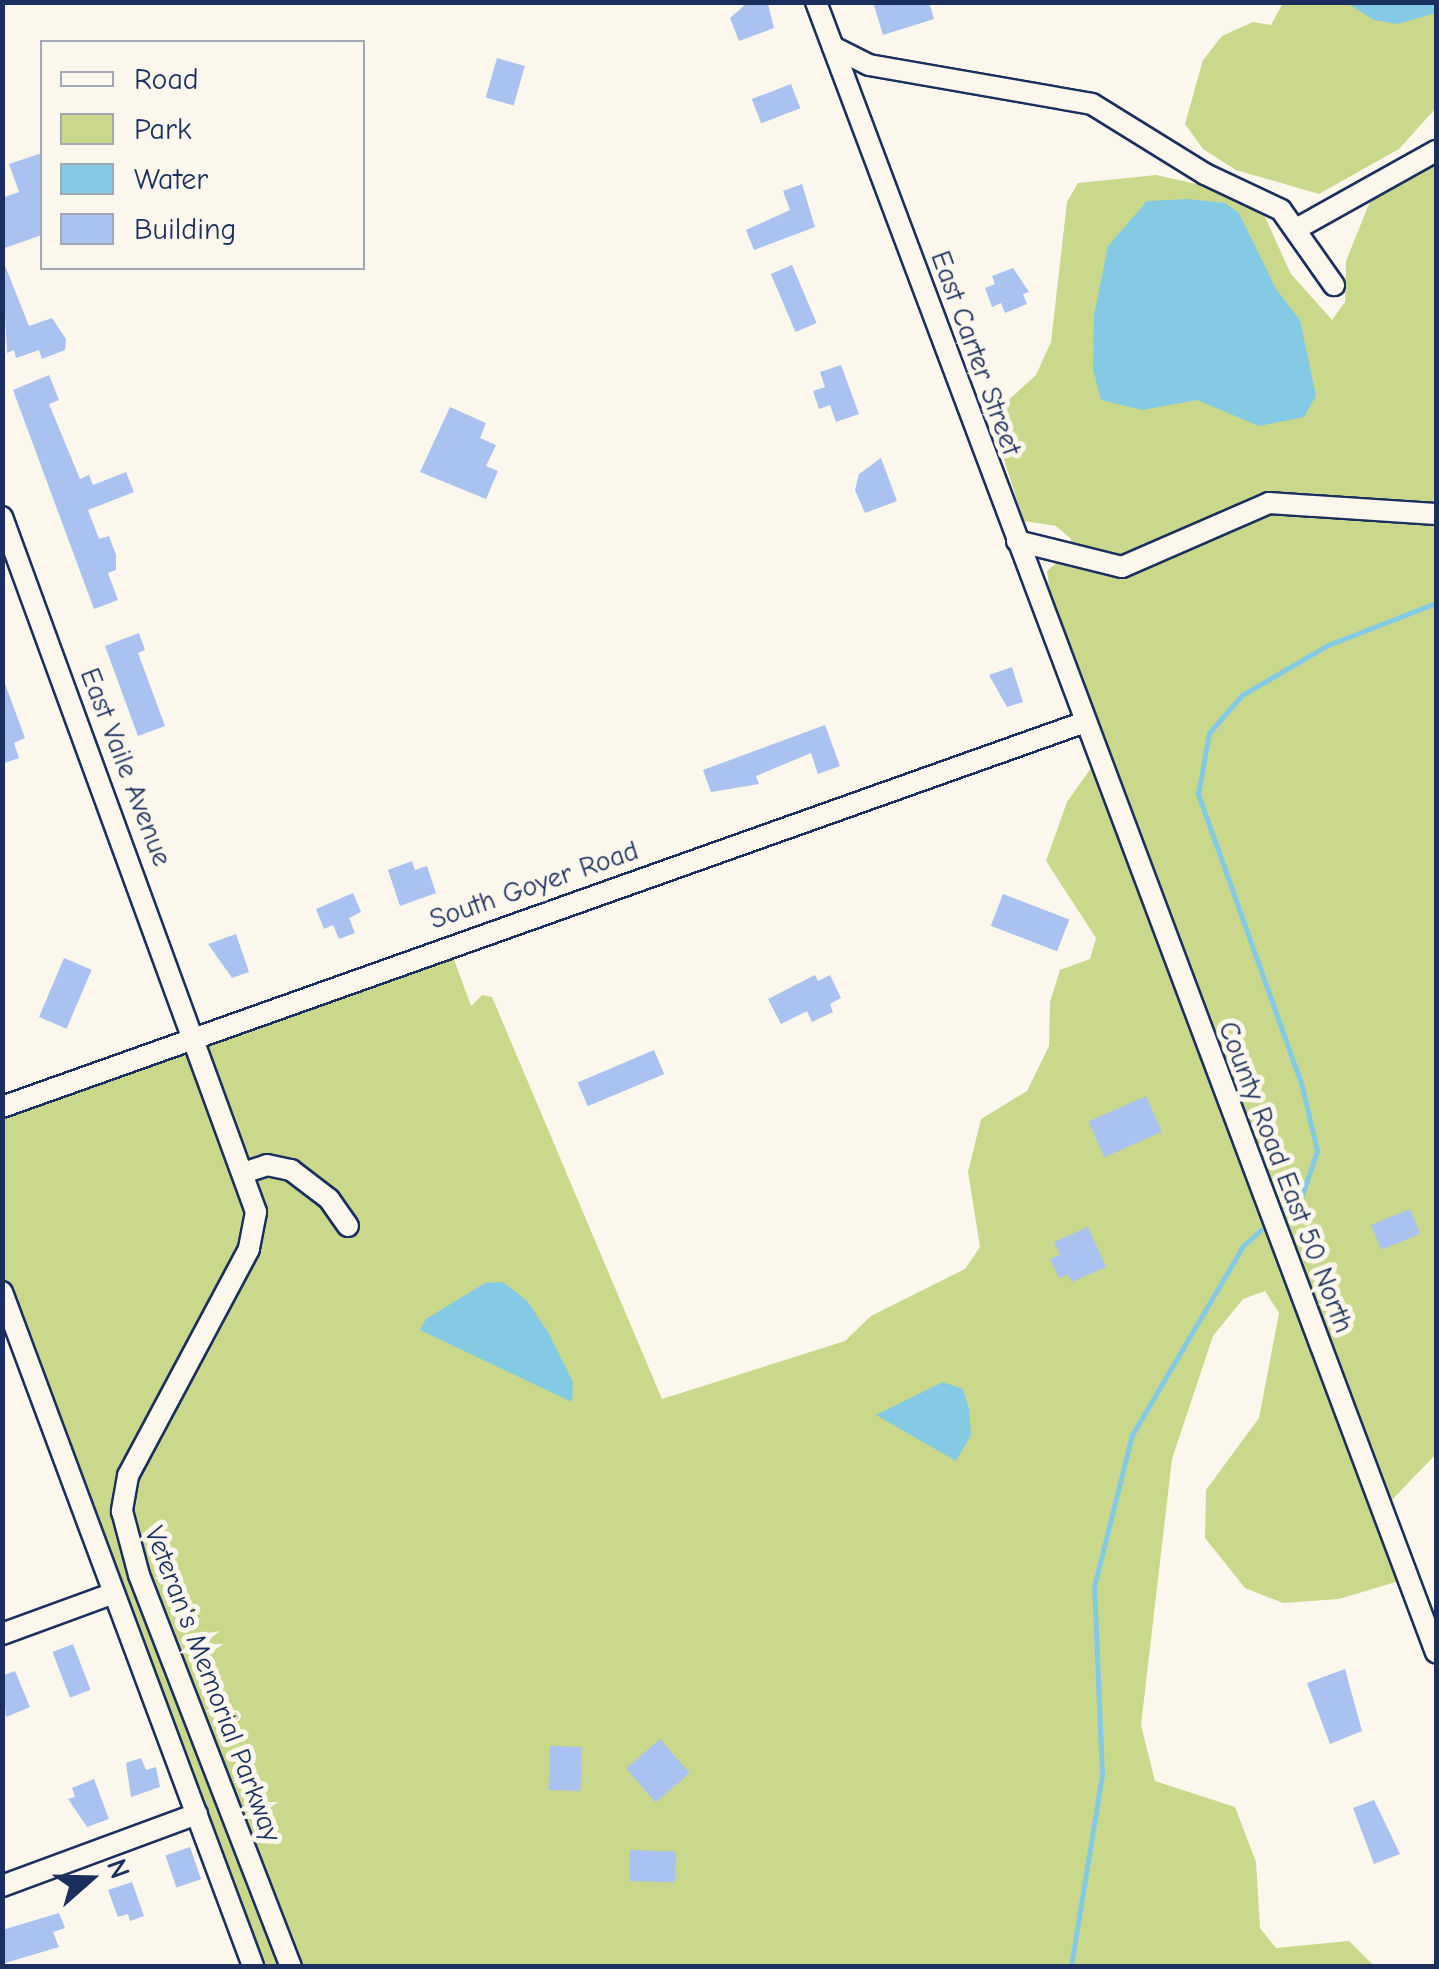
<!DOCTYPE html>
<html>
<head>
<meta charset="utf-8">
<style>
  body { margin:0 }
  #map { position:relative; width:1439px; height:1969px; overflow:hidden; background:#fbf7ec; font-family:"Comic Neue",sans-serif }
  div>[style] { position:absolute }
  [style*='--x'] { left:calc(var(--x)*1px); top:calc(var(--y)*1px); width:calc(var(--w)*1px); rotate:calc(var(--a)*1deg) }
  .green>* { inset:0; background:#cad88c }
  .water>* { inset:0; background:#84cae5 }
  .stream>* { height:5px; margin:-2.5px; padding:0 2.5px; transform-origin:2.5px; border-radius:2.5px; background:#84cae5 }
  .building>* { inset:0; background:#aac2ef; transform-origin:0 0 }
  .roads { filter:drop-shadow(2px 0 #1b2f5e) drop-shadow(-2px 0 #1b2f5e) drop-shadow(0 2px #1b2f5e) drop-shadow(0 -2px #1b2f5e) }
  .minor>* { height:20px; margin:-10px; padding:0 10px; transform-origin:10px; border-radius:10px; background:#fbf7ec }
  span { translate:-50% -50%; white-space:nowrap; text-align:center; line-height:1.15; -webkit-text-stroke:10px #fbf7ec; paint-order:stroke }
  .street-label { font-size:28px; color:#1b2f5e }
  .frame { position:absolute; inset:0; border:5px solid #1b2f5e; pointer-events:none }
  .legend { position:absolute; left:40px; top:40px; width:325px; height:230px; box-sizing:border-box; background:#fbf7ec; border:2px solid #a1a7b3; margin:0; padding:12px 18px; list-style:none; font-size:30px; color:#1b2f5e }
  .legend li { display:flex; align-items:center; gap:20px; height:50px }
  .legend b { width:50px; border:2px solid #a1a7b3 }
  .north { position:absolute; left:40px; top:1829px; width:100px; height:100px; -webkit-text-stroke:8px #fbf7ec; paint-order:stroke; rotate:70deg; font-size:28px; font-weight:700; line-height:40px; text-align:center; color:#1b2f5e }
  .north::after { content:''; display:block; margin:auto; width:35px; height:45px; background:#1b2f5e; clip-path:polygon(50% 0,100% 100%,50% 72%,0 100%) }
</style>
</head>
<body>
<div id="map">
  <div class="green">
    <div style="clip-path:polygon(1283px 3px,1436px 3px,1436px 108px,1399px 149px,1319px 194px,1236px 170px,1203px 149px,1185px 124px,1203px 60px,1222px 36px,1253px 22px,1271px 25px)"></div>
    <div style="clip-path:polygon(1436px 158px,1436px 1454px,1389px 1503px,1051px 599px,1047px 571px,1073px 548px,1070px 538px,1056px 526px,1024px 521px,990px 417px,1036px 375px,1051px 342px,1067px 202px,1078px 183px,1156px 175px,1237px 193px,1264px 215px,1291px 274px,1332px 320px,1345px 302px,1346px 261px,1371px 199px)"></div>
    <div style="clip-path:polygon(1098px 758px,1409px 1578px,1339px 1599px,1283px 1603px,1245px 1588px,1205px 1538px,1206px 1490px,1259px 1418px,1279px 1313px,1265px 1291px,1243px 1299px,1213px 1336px,1172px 1459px,1141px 1725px,1155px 1781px,1235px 1807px,1256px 1862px,1260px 1928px,1276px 1948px,1349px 1941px,1374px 1966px,253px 1966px,3px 1292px,3px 1106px,448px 943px,471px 1006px,482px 995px,492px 997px,662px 1399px,845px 1341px,871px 1316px,965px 1269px,980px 1247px,968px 1172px,981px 1119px,1027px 1091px,1049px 1046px,1050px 1002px,1060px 970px,1090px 959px,1096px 938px,1046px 861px,1067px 802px)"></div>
  </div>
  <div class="water">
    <div style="clip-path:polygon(1347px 3px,1436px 3px,1436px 13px,1397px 24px,1374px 20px)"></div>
    <div style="clip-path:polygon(1188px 199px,1225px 203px,1239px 213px,1276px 289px,1300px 320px,1316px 396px,1304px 417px,1259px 426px,1197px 400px,1142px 410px,1101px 400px,1093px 369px,1094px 315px,1108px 246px,1147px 201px)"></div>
    <div style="clip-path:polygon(503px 1282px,527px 1301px,548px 1332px,573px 1382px,572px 1402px,420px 1330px,426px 1319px,485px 1283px)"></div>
    <div style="clip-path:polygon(943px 1382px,963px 1389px,969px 1409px,971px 1435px,956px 1461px,876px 1415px)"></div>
  </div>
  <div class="stream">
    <div style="--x:1285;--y:1210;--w:23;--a:-41"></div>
    <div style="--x:1302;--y:1195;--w:46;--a:-71.2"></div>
    <div style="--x:1317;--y:1151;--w:67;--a:-103"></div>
    <div style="--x:1302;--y:1086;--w:310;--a:-109.6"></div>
    <div style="--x:1198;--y:794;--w:62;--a:-79.8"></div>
    <div style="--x:1209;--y:733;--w:50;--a:-49"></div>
    <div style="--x:1242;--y:695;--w:99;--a:-30.2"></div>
    <div style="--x:1328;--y:645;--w:116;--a:-21.3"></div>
    <div style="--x:1071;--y:1966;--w:193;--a:-80.8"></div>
    <div style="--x:1102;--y:1775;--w:188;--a:-92.4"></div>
    <div style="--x:1094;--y:1587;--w:157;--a:-76"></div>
    <div style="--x:1132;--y:1435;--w:219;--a:-59.6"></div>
    <div style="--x:1243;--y:1246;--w:24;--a:-42"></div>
  </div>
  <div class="building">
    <div style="clip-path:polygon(748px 2px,768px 4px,774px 28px,739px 41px,730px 18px)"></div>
    <div style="clip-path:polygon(873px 2px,929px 2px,934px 19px,883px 35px)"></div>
    <div style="left:497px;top:58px;width:29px;height:41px;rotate:16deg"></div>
    <div style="left:791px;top:84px;width:26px;height:42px;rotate:69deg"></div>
    <div style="clip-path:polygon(42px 153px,42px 235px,2px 249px,2px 198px,19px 192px,9px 164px)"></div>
    <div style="clip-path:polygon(802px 184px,815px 227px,754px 250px,746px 230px,790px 210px,783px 191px)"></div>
    <div style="clip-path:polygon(2px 258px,29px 326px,52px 318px,66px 339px,65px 350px,42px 359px,39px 350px,16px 358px,14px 350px,7px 353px)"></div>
    <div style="left:792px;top:265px;width:63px;height:23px;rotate:67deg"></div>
    <div style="clip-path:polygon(1013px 268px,1029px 292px,1023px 294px,1027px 304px,1005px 313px,1001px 303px,992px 307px,985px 288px,995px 284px,992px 276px)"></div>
    <div style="clip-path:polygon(841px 365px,859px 414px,836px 422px,830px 405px,819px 409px,813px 391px,825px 387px,820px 372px)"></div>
    <div style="clip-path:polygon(49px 375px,59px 400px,49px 404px,80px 479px,89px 475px,93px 485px,126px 472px,134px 492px,88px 510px,99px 539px,109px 536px,116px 555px,116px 570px,108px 573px,118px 600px,94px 609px,13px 390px)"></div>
    <div style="clip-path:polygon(450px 407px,486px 423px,480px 438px,496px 445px,486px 466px,498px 471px,486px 499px,420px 472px)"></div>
    <div style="clip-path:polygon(881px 458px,897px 501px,865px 513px,855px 490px,859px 474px)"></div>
    <div style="clip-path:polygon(139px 633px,145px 650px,138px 653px,165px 726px,138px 736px,105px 646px)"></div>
    <div style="clip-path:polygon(1012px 667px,1023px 702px,1007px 707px,989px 675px)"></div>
    <div style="clip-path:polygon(4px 681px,25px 738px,14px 743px,19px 758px,2px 764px)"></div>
    <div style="clip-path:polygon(825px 725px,840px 766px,818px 774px,811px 753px,756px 776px,759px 784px,711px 792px,703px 770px)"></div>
    <div style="clip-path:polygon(412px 861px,415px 870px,427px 866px,436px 893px,400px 906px,388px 870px)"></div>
    <div style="clip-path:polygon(353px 893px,361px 912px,349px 918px,355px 933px,339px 939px,333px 925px,324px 929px,316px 909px)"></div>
    <div style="left:1003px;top:894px;width:71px;height:34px;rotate:21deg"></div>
    <div style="clip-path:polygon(236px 934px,249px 972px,232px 978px,208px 944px)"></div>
    <div style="left:64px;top:958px;width:30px;height:64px;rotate:23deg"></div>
    <div style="clip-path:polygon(815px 975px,818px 981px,830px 975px,841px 998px,830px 1004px,833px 1012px,812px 1022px,807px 1011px,781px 1024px,768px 999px)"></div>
    <div style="left:654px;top:1050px;width:26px;height:83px;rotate:67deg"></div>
    <div style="left:1146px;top:1096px;width:39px;height:63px;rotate:66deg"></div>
    <div style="left:1410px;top:1209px;width:27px;height:42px;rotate:68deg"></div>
    <div style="clip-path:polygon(1088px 1227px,1106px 1267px,1072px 1282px,1068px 1275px,1059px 1278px,1050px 1259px,1060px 1255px,1054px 1242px)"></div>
    <div style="left:73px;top:1644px;width:49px;height:22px;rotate:69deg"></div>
    <div style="clip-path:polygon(1345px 1669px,1362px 1731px,1330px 1744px,1307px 1683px)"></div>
    <div style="clip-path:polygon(15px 1671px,30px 1707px,6px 1717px,2px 1676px)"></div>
    <div style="left:660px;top:1739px;width:45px;height:45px;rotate:49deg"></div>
    <div style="left:550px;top:1746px;width:32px;height:44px;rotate:2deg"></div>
    <div style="clip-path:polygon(141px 1758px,146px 1770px,156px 1767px,160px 1787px,131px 1797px,126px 1763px)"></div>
    <div style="clip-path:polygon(94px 1779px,109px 1819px,87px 1827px,68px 1799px,75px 1797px,72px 1788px)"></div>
    <div style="clip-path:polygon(1374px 1800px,1400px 1854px,1374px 1864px,1353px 1808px)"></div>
    <div style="left:190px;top:1847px;width:34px;height:26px;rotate:71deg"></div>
    <div style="left:630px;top:1850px;width:46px;height:31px;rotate:2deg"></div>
    <div style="clip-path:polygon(132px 1882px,144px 1916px,130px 1921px,128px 1914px,118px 1917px,108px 1890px)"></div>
    <div style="clip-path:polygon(59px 1913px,65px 1928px,53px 1932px,59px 1947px,2px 1964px,2px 1930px)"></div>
  </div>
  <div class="roads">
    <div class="minor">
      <div style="--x:816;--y:2;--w:1763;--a:69.41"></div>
      <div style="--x:833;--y:47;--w:40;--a:26.6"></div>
      <div style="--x:869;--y:65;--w:226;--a:9.9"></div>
      <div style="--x:1092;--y:104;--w:133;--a:31.8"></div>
      <div style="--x:1205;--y:174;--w:84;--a:25.3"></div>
      <div style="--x:1281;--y:210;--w:92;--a:54.8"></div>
      <div style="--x:1298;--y:228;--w:158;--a:-29.2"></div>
      <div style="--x:2;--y:517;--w:740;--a:69.92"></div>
      <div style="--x:256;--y:1212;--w:38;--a:101"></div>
      <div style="--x:249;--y:1249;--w:257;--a:118.1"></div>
      <div style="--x:128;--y:1476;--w:36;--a:100"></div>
      <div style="--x:122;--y:1511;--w:66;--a:75.1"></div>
      <div style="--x:139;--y:1575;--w:420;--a:68.8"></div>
      <div style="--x:1017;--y:541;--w:108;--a:13.9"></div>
      <div style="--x:1122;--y:567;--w:160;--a:-23.5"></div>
      <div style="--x:1269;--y:503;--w:167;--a:3.8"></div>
      <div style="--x:2;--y:1107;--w:1149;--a:-19.57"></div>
      <div style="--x:246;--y:1172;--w:22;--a:-18"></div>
      <div style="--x:267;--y:1165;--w:25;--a:12"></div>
      <div style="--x:291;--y:1170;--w:48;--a:37.3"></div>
      <div style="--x:329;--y:1199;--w:33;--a:55"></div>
      <div style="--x:2;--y:1292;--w:719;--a:69.57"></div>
      <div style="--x:2;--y:1634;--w:119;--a:-20.1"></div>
      <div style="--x:2;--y:1886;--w:208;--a:-20.3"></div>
    </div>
  </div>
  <div class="street-label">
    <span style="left:976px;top:353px;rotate:70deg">East Carter Street</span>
    <span style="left:126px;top:767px;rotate:69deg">East Vaile Avenue</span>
    <span style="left:534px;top:885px;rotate:-19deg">South Goyer Road</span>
    <span style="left:1286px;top:1177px;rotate:69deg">County Road East 50 North</span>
    <span style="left:213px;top:1684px;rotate:69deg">Veteran's Memorial Parkway</span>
  </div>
  <div class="frame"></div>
  <ul class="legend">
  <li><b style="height:12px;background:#fbf7ec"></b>Road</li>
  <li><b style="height:28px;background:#cad88c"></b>Park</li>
  <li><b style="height:28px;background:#84cae5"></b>Water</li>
  <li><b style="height:28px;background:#aac2ef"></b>Building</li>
  </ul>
  <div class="north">N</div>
</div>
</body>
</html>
